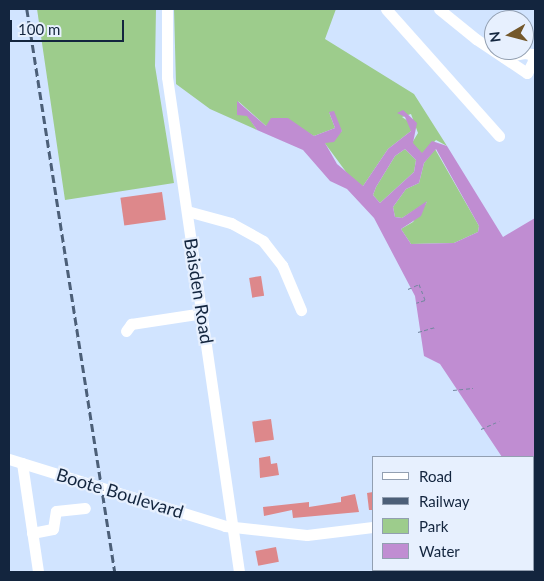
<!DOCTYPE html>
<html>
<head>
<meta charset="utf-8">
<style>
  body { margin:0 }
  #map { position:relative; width:544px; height:581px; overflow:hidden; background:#d1e4ff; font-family:Lato,sans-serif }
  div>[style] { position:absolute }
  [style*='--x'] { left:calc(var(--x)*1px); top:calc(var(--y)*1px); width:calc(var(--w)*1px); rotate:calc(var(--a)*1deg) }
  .green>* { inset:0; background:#9dcc8c }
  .water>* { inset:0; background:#c08dd2 }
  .building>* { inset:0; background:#dd888b; transform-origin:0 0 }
  .path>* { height:1px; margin-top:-0.5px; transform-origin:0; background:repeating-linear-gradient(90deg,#7486a0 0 4px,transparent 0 6.5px) }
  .minor>* { height:11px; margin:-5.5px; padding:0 5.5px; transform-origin:5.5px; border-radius:5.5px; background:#fff }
  .rail>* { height:2.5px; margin-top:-1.25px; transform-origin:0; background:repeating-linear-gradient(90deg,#4c5f78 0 8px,transparent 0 12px) }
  span { translate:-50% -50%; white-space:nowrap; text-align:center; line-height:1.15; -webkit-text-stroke:4.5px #e7f0fe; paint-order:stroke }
  .street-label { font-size:18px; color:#13253e }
  .frame { position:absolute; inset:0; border:10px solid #13253e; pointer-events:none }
  .legend { position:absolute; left:372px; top:456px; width:162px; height:115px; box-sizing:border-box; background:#e7f0fe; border:1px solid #929fb1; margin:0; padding:6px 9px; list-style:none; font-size:15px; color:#13253e }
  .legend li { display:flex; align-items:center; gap:10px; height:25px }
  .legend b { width:25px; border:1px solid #929fb1 }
  .north { position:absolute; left:484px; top:10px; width:50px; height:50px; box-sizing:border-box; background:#e7f0fe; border:1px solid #929fb1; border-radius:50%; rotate:262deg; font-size:14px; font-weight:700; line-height:20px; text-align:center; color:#13253e }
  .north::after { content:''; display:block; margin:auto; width:18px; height:22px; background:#74582b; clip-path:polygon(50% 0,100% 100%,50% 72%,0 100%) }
  .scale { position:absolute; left:10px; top:20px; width:114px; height:22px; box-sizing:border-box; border:2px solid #13253e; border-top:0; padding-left:6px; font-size:15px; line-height:18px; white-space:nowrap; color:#13253e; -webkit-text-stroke:4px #e7f0fe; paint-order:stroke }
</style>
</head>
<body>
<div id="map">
  <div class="green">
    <div style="clip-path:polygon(37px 9px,156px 9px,155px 66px,174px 183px,65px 200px)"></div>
    <div style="clip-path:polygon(174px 9px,336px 9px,325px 39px,414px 94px,447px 146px,436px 140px,422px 154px,412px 143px,418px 133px,411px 114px,402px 117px,411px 123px,411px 131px,388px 149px,363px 186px,355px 184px,324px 142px,342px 131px,329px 112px,335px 128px,314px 136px,292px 124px,266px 126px,238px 101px,257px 130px,210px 109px,176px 84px)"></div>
    <div style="clip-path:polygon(405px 149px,416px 160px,414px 172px,380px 203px,373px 195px,376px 187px,395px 156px)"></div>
    <div style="clip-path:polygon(435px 149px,479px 226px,478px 232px,454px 243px,411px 244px,401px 229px,413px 222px,427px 202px,402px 218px,395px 217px,393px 207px,406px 189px,419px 183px,424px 163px)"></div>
  </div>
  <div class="water">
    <div style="clip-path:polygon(evenodd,237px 101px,266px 126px,271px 118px,288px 118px,314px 136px,335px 128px,329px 112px,334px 111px,342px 131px,334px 142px,325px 143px,337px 164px,363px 186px,388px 149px,411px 131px,405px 117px,397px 113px,403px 110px,417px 123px,413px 143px,422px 153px,432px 141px,447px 146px,503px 237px,535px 218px,535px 572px,522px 572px,533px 570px,533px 457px,502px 457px,440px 364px,424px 356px,415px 296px,374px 218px,347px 189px,330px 181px,303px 150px,257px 130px,247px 116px,237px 115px,237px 101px,405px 149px,416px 160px,414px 172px,380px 203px,373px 195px,376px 187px,395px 156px,405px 149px,237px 101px,436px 149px,479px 226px,478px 232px,454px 243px,411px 244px,401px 229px,421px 216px,427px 201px,402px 218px,395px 217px,393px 207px,406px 189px,419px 183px,424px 163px,436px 149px)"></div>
  </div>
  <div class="building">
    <div style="left:162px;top:192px;width:28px;height:42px;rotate:82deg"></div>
    <div style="left:261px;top:276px;width:20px;height:12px;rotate:81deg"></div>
    <div style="left:271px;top:419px;width:21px;height:19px;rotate:82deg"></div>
    <div style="clip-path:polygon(270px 456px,271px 464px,277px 463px,279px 475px,260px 478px,259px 458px)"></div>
    <div style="clip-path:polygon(373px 492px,373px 510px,369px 510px,367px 493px)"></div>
    <div style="clip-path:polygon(355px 494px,359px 512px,293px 518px,292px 510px,264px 516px,263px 507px,309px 502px,309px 507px,341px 502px,341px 497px)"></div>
    <div style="left:276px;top:547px;width:15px;height:21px;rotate:79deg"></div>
  </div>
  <div class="path">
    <div style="--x:408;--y:289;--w:12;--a:-24"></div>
    <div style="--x:419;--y:284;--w:17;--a:69"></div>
    <div style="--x:425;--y:300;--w:9;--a:162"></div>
    <div style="--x:418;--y:332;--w:18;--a:-16"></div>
    <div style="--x:453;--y:390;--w:20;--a:-6"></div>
    <div style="--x:481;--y:429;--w:20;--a:-24"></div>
    <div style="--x:533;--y:467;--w:2;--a:0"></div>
    <div style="--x:533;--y:496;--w:2;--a:0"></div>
    <div style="--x:533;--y:521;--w:2;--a:0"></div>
  </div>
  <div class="minor">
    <div style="--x:167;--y:9;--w:68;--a:90"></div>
    <div style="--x:167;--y:77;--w:500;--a:81.72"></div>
    <div style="--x:386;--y:9;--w:170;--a:48.3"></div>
    <div style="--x:439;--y:9;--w:48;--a:39"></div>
    <div style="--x:476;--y:39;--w:61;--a:33.7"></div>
    <div style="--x:527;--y:73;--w:13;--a:-63"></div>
    <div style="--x:533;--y:61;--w:7;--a:-98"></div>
    <div style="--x:532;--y:54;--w:8;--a:-173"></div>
    <div style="--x:524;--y:53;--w:21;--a:169"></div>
    <div style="--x:187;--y:211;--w:46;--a:15.3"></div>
    <div style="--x:231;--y:223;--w:37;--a:29"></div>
    <div style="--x:263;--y:241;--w:31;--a:52"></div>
    <div style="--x:282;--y:265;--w:49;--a:67.1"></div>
    <div style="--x:126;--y:331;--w:9;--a:-54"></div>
    <div style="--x:131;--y:324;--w:73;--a:-8.7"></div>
    <div style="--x:9;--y:459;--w:226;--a:17.2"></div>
    <div style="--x:225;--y:526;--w:82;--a:6.3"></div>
    <div style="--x:307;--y:535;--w:66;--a:-6.9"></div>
    <div style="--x:22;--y:463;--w:110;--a:81.6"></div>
    <div style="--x:32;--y:533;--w:21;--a:-11"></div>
    <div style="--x:53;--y:529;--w:18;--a:-81"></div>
    <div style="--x:56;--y:511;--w:29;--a:-6"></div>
  </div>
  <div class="rail">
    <div style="--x:27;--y:9;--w:570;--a:81.12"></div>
  </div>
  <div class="street-label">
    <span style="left:199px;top:291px;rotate:81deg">Baisden Road</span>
    <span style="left:120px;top:493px;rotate:17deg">Boote Boulevard</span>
  </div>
  <div class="frame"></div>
  <ul class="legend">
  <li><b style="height:6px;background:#fff"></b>Road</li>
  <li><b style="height:6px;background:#4c5f78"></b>Railway</li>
  <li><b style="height:14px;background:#9dcc8c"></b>Park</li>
  <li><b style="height:14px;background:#c08dd2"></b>Water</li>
  </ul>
  <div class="north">N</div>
  <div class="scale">100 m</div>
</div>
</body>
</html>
